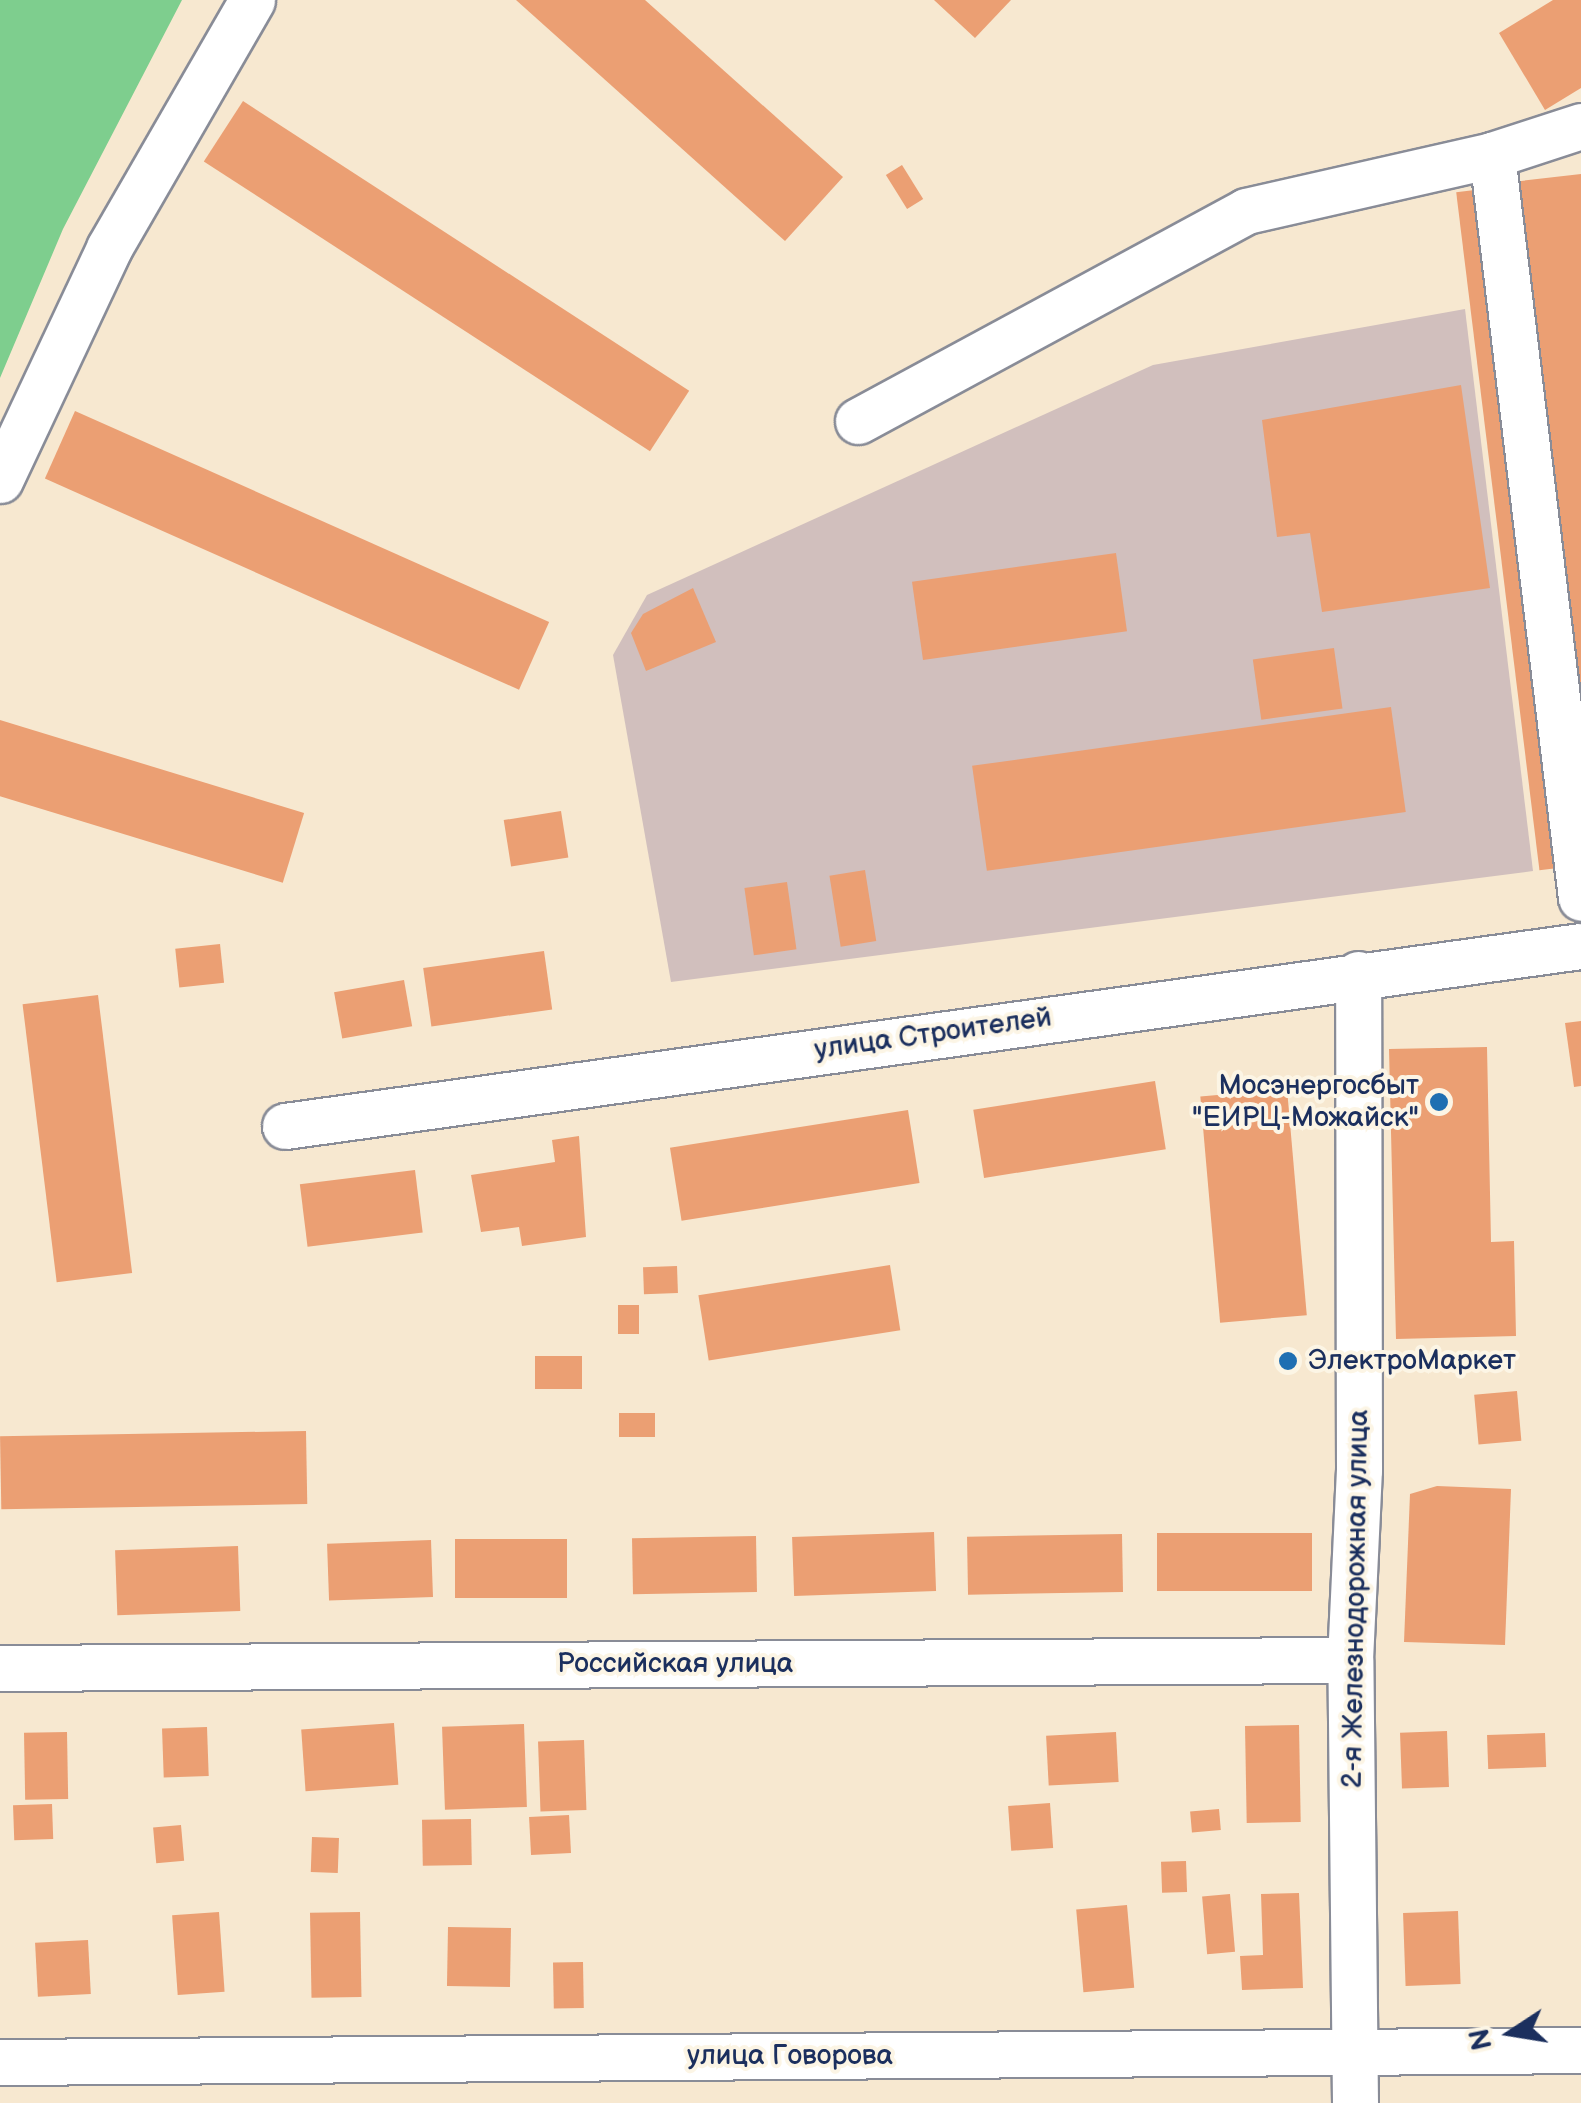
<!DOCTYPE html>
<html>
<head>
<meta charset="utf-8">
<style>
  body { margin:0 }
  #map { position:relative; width:1581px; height:2103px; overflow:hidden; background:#f7e8d0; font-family:"Balsamiq Sans",sans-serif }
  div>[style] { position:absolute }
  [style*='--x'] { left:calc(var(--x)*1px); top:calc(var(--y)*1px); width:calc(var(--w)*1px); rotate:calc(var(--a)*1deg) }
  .industrial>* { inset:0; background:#d1bfbd }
  .green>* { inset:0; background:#7ece8e }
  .building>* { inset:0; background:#eb9f73; transform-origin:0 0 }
  .roads { filter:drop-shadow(2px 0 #898c97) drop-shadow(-2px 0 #898c97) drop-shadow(0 2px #898c97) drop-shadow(0 -2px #898c97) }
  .minor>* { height:45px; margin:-22.5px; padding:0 22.5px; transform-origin:22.5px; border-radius:22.5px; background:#fff }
  .dots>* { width:28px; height:28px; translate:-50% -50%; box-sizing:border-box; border:5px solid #fcf5e5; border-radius:50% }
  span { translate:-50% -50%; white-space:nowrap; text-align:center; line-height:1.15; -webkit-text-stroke:8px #fcf5e5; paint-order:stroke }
  .street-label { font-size:28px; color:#1b2f5e }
  .poi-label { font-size:28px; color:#1b2f5e }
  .right { translate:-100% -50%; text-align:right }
  .left { translate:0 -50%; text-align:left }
  .north { position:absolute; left:1461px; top:1983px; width:100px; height:100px; -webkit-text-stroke:8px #fcf5e5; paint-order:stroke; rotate:258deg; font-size:28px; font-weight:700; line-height:40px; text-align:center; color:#1b2f5e }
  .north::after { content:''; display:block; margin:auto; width:35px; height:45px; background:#1b2f5e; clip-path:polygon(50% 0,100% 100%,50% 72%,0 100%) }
</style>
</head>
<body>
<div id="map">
  <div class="industrial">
    <div style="clip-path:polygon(1465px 309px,1533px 871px,671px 982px,613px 655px,647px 595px,1153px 365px)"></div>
  </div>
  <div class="green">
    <div style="clip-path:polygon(0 0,182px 0,63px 229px,0 378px)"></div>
  </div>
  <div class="building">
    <div style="clip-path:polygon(516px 0,645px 0,843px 177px,785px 241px)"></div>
    <div style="clip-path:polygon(934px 0,1011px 0,975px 38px)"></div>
    <div style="clip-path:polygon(1553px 0,1581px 0,1581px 88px,1545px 110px,1499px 33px)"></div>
    <div style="left:243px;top:101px;width:532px;height:72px;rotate:33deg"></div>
    <div style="left:902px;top:165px;width:40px;height:19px;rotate:58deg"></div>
    <div style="clip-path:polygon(1581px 174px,1581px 733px,1512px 182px)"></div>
    <div style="left:1483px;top:189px;width:683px;height:27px;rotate:83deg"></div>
    <div style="clip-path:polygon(1461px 385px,1490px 588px,1322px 612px,1310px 533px,1277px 537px,1262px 420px)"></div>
    <div style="left:75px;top:411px;width:519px;height:74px;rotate:24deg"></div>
    <div style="left:1116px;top:553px;width:79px;height:206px;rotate:82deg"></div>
    <div style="clip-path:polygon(693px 588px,716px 642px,646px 671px,631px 633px,643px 614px)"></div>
    <div style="left:1334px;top:648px;width:61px;height:82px;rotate:82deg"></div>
    <div style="left:1391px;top:707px;width:106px;height:423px;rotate:82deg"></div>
    <div style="left:0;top:720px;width:318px;height:73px;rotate:17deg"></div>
    <div style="left:561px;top:811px;width:47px;height:58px;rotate:81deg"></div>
    <div style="left:865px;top:870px;width:72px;height:36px;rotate:81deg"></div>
    <div style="left:787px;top:882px;width:68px;height:43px;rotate:82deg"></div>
    <div style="left:220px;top:944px;width:39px;height:45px;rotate:84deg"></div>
    <div style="left:544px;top:951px;width:59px;height:122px;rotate:82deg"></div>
    <div style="left:404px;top:980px;width:47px;height:71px;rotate:80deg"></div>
    <div style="left:98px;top:995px;width:280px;height:76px;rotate:83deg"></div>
    <div style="clip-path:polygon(1581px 1021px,1581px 1086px,1574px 1087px,1565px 1023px)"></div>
    <div style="clip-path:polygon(1487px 1047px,1491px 1242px,1514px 1241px,1516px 1336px,1396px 1339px,1389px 1049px)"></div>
    <div style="left:1155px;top:1081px;width:69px;height:184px;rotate:81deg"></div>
    <div style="left:1287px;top:1089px;width:227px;height:87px;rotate:85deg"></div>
    <div style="left:908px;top:1110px;width:74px;height:241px;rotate:81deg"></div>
    <div style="clip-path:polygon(579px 1136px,586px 1237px,522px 1246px,519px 1227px,481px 1232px,471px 1175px,555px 1162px,552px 1140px)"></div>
    <div style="left:415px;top:1170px;width:63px;height:116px;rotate:83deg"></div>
    <div style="left:890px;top:1265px;width:66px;height:194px;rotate:81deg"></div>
    <div style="left:677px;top:1266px;width:27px;height:34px;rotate:88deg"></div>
    <div style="left:618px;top:1305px;width:21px;height:29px"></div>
    <div style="left:582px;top:1356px;width:33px;height:47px;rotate:90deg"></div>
    <div style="left:1517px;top:1391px;width:50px;height:43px;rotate:85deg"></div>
    <div style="left:619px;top:1413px;width:36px;height:24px"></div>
    <div style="left:306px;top:1431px;width:73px;height:306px;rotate:89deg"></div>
    <div style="clip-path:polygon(1437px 1486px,1511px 1489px,1505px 1645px,1404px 1642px,1410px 1494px)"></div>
    <div style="left:934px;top:1532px;width:59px;height:142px;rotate:88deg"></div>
    <div style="left:1157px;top:1533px;width:155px;height:58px"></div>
    <div style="left:1122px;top:1534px;width:58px;height:155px;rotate:89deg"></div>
    <div style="left:756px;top:1536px;width:56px;height:124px;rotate:89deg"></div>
    <div style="left:567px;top:1539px;width:59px;height:112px;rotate:90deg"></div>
    <div style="left:431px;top:1540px;width:57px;height:104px;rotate:88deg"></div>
    <div style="left:238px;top:1546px;width:65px;height:123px;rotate:88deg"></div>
    <div style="left:394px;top:1723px;width:62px;height:93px;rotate:86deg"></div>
    <div style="left:524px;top:1724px;width:83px;height:82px;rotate:88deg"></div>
    <div style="left:1299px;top:1725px;width:97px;height:54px;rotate:89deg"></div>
    <div style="left:207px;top:1727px;width:49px;height:45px;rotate:88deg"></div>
    <div style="left:1447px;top:1731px;width:56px;height:47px;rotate:88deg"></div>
    <div style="left:67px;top:1732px;width:67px;height:43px;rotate:89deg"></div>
    <div style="left:1116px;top:1732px;width:50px;height:70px;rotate:87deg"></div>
    <div style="left:1545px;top:1733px;width:34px;height:58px;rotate:88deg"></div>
    <div style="left:584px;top:1740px;width:70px;height:46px;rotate:88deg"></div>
    <div style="left:1050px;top:1803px;width:45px;height:42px;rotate:86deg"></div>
    <div style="left:52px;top:1804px;width:35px;height:39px;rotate:88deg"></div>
    <div style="left:1219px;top:1809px;width:21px;height:29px;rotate:85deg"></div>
    <div style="left:569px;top:1815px;width:38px;height:40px;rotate:87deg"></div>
    <div style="left:471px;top:1819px;width:46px;height:49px;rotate:89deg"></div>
    <div style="left:181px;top:1825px;width:36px;height:28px;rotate:85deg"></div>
    <div style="left:312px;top:1837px;width:27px;height:35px;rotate:2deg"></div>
    <div style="left:1186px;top:1861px;width:31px;height:25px;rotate:88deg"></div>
    <div style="clip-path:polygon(1299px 1893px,1303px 1988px,1242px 1990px,1240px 1956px,1263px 1955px,1261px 1894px)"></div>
    <div style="left:1230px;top:1894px;width:58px;height:28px;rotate:85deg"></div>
    <div style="left:1127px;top:1905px;width:83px;height:51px;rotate:85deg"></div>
    <div style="left:1458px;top:1911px;width:73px;height:55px;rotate:88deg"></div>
    <div style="left:219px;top:1912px;width:80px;height:47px;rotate:86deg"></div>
    <div style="left:360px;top:1912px;width:85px;height:50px;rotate:89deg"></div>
    <div style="left:448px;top:1927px;width:63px;height:59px;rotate:1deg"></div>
    <div style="left:88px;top:1940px;width:54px;height:53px;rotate:87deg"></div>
    <div style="left:583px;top:1962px;width:46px;height:30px;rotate:89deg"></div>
  </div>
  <div class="roads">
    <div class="minor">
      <div style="--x:1492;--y:155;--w:748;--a:83.17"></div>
      <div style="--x:858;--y:421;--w:441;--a:-28.4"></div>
      <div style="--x:1246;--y:211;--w:252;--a:-12.8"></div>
      <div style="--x:1492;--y:155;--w:94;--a:-18"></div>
      <div style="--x:0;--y:480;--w:256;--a:-64.8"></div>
      <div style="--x:109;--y:248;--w:286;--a:-60"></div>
      <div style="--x:285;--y:1126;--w:1308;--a:-7.91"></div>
      <div style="--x:0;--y:1668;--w:1350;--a:-0.34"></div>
      <div style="--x:0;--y:2062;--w:1581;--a:-0.43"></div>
      <div style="--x:1355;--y:2103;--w:443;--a:-90.6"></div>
      <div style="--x:1350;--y:1660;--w:190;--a:-87.3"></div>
      <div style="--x:1359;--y:1470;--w:496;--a:-90.1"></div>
    </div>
  </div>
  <div class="dots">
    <div style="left:1439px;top:1102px;background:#1f6fb2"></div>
    <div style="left:1288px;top:1361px;background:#1f6fb2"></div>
  </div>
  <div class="street-label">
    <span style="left:933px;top:1034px;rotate:-8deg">улица Строителей</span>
    <span style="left:1356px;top:1599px;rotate:-89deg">2-я Железнодорожная улица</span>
    <span style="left:675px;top:1664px">Российская улица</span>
    <span style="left:790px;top:2056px">улица Говорова</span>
  </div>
  <div class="poi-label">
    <span class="right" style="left:1419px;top:1102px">Мосэнергосбыт<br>"ЕИРЦ-Можайск"</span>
    <span class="left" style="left:1308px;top:1361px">ЭлектроМаркет</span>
  </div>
  <div class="north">N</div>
</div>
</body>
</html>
